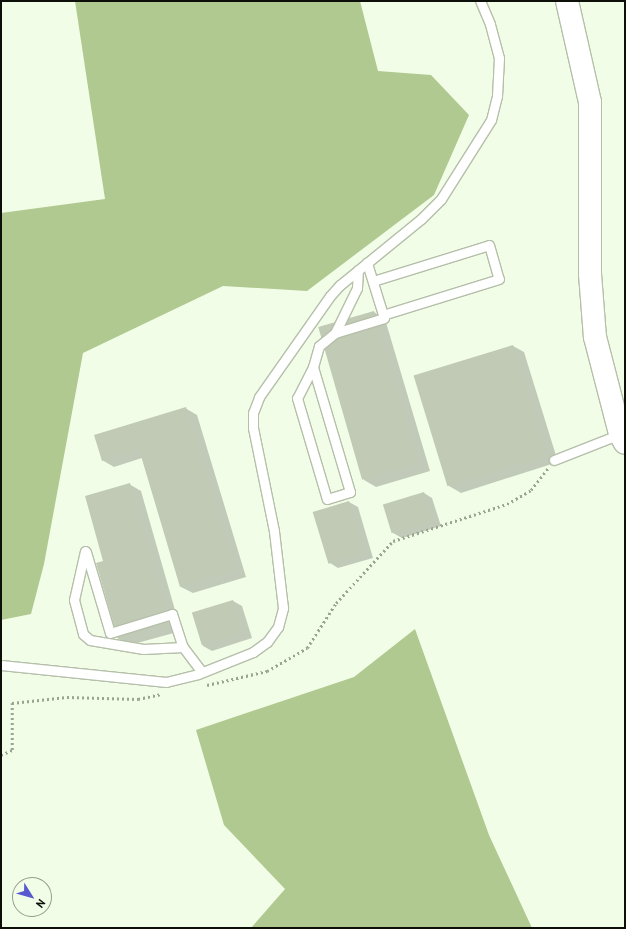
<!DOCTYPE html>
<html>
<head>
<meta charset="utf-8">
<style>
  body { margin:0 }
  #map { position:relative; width:626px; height:929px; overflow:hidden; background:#f2fde7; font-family:"PT Sans",sans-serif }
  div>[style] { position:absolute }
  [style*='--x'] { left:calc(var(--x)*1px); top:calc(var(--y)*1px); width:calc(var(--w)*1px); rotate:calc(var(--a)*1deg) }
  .forest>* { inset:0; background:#afc990 }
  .shadow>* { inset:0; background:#0003 }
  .building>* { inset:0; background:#c0cab5; transform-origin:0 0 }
  .path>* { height:2.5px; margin-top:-1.25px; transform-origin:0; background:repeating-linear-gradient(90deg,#9ba392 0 2px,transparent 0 5px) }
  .roads { filter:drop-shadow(1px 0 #b5bfaa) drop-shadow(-1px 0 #b5bfaa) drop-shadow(0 1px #b5bfaa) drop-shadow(0 -1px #b5bfaa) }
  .lane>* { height:9px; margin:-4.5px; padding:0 4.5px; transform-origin:4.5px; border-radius:4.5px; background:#fff }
  .secondary>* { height:22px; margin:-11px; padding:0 11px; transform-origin:11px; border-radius:11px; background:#fff }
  span { translate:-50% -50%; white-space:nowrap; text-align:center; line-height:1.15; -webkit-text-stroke:3.5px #f2fde7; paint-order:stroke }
  .frame { position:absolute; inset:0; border:2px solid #0d1009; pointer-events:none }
  .north { position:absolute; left:12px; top:877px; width:40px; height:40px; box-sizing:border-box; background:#f2fde7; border:1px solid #969e8e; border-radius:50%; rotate:127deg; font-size:11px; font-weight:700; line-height:16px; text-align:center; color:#0d1009 }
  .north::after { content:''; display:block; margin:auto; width:14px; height:18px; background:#5959d0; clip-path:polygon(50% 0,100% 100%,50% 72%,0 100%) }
</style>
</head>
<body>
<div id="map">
  <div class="forest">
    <div style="clip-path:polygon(75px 1px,360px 1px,378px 71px,431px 75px,469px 115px,434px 195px,307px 291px,223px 286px,83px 353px,44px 564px,31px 614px,1px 620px,1px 213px,105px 199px)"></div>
    <div style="clip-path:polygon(415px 629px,489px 835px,532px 928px,251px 928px,285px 889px,224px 825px,196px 730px,354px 677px)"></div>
  </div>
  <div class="shadow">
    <div style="clip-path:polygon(374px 312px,385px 319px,430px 471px,376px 487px,364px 480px)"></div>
    <div style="clip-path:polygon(513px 346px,524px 352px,558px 462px,461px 493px,449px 486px)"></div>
    <div style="clip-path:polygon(185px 408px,197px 415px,246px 577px,193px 593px,181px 587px,142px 458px,114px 467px,102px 460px)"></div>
    <div style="clip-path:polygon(129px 484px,141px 491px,181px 631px,130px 645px,119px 639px,104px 562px)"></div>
    <div style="clip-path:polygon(424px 493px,432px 498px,441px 526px,402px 538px,393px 533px)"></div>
    <div style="clip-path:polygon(349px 502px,358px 507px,373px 558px,338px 568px,330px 563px)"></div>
    <div style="clip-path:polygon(233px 601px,242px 606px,252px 638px,212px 651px,203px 646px,193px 614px)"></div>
  </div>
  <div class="building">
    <div style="left:374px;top:311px;width:159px;height:58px;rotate:74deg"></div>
    <div style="left:513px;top:345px;width:116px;height:104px;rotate:73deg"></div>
    <div style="clip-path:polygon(186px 407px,235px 571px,180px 587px,139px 449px,102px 461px,94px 435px)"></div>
    <div style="clip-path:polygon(130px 483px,170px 624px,118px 639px,96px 563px,103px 561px,85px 496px)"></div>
    <div style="left:424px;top:492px;width:30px;height:43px;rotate:73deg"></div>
    <div style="left:349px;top:501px;width:54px;height:38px;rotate:73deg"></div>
    <div style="left:233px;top:600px;width:34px;height:43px;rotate:73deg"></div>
  </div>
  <div class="path">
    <div style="--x:207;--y:685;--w:62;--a:-13.1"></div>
    <div style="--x:267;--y:671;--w:46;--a:-29.9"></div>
    <div style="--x:307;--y:648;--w:54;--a:-57.2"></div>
    <div style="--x:336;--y:603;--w:84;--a:-47.4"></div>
    <div style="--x:393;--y:541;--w:120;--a:-18"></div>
    <div style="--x:507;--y:504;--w:28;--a:-30"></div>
    <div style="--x:531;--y:490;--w:28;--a:-52"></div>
    <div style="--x:1;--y:755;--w:12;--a:-24"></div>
    <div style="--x:12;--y:750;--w:47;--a:-90"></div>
    <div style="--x:12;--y:703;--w:55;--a:-6.2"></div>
    <div style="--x:67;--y:697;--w:71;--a:1.6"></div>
    <div style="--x:138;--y:699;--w:24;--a:-12"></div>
  </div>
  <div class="roads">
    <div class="lane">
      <div style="--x:373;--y:281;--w:121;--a:-17.2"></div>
      <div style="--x:489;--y:245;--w:35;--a:74"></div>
      <div style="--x:499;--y:279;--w:121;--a:162.8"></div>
      <div style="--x:335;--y:333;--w:50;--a:-63.9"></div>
      <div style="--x:357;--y:288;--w:18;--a:-87"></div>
      <div style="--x:313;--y:367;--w:35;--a:117"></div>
      <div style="--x:297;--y:398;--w:105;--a:73.5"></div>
      <div style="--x:327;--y:499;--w:24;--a:-17"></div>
      <div style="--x:350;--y:492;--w:130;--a:-106.5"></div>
      <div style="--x:313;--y:367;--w:22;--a:-74"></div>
      <div style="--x:319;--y:346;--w:21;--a:-39"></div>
      <div style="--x:335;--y:333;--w:51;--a:-17"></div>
      <div style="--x:384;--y:318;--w:58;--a:-107.2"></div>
      <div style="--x:554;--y:460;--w:71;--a:-21.5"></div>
      <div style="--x:85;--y:551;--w:50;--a:102.7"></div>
      <div style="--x:74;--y:600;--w:35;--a:75"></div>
      <div style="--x:83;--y:634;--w:9;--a:41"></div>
      <div style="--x:90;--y:640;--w:54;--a:9.6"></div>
      <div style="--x:143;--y:649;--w:40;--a:-2.9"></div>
      <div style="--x:183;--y:647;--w:31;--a:53"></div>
      <div style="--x:86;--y:552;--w:84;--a:73.5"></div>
      <div style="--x:110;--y:633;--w:65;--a:-17"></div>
      <div style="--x:172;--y:614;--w:35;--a:72"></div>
      <div style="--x:1;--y:665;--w:166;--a:5.9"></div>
      <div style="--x:166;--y:682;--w:33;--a:-14"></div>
      <div style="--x:198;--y:674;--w:59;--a:-21.8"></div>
      <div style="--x:253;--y:652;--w:17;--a:-36"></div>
      <div style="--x:267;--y:642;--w:19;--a:-54"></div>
      <div style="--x:278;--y:627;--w:20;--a:-75"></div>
      <div style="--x:283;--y:608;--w:78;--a:-96.7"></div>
      <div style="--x:274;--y:531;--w:105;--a:-101.5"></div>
      <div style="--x:253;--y:428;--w:15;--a:-90"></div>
      <div style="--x:253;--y:413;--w:17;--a:-69"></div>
      <div style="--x:259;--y:397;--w:123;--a:-54.9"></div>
      <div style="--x:330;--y:296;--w:15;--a:-48"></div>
      <div style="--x:340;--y:285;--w:104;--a:-39.2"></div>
      <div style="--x:421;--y:219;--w:28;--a:-45"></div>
      <div style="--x:441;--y:199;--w:93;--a:-57.7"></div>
      <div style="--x:491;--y:120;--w:25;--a:-76"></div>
      <div style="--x:497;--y:96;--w:38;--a:-87"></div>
      <div style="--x:499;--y:58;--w:35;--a:-105"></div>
      <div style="--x:490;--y:24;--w:25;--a:-113"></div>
    </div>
    <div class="secondary">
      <div style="--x:567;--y:1;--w:104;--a:77.2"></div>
      <div style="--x:590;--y:102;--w:172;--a:90"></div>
      <div style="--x:590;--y:274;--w:63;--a:85.5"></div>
      <div style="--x:595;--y:337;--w:100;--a:75.5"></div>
      <div style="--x:620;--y:434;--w:10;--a:61"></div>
    </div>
  </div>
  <div class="frame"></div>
  <div class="north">N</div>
</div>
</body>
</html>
